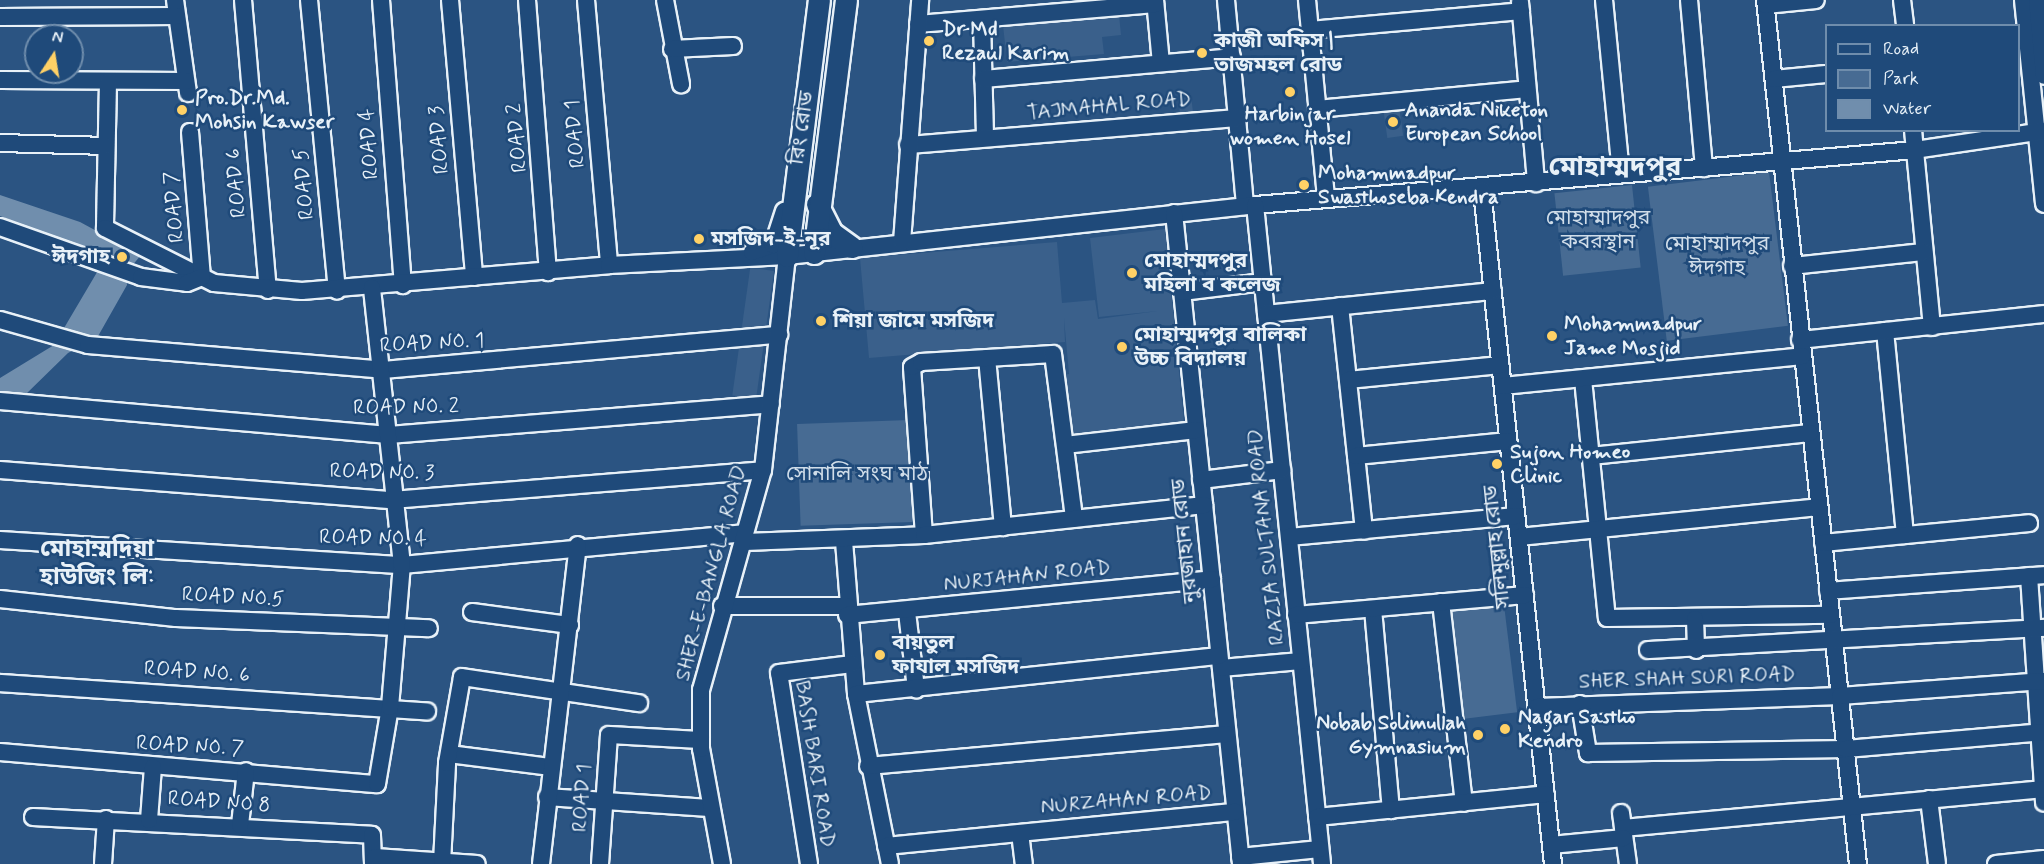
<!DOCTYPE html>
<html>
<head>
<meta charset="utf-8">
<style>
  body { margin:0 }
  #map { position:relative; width:2044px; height:864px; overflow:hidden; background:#2b5482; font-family:Mynerve,"Noto Sans Bengali",sans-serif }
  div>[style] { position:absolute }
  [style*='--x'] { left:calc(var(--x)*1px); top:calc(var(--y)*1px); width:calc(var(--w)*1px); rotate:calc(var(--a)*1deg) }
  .built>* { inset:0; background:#3a608b; transform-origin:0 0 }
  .green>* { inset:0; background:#476b93; transform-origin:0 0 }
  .water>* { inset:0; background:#708ead }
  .roads { filter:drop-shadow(2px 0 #e8f1f8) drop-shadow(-2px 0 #e8f1f8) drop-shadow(0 2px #e8f1f8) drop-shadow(0 -2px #e8f1f8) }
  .minor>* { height:16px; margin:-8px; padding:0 8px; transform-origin:8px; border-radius:8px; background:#1f4a7a }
  .major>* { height:21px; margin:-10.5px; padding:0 10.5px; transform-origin:10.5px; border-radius:10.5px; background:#1f4a7a }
  .dots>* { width:16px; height:16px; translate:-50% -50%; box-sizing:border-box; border:3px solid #1f4a7a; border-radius:50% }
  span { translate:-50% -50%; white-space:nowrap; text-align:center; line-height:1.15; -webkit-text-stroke:5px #1f4a7a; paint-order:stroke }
  .poi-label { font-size:21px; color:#e8f1f8; font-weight:700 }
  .left { translate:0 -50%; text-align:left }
  .right { translate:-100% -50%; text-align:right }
  .street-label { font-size:21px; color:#e8f1f8 }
  .park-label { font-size:21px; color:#d0dde9 }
  .quarter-label { font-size:24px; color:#e8f1f8; font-weight:700 }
  .district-label { font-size:27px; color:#e8f1f8; font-weight:700 }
  .legend { position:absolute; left:1825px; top:24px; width:195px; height:108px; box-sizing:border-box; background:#1f4a7a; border:2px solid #6f8dac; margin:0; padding:8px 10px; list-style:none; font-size:18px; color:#e8f1f8 }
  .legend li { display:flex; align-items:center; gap:12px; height:30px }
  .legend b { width:30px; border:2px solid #6f8dac }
  .north { position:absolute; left:24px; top:24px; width:60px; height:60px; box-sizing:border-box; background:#1f4a7a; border:2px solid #6f8dac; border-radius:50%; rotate:12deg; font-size:16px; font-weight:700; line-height:24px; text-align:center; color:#e8f1f8 }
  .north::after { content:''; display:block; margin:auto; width:21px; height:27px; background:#ffd166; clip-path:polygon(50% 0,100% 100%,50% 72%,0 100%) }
</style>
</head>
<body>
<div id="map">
  <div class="built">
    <div style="clip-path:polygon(1119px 15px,1121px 35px,1102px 37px,1104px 54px,1007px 62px,1003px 25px)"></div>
    <div style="left:1191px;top:94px;width:20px;height:13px;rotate:84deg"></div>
    <div style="left:1399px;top:106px;width:30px;height:16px;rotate:82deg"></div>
    <div style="clip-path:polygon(1165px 229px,1184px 423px,1069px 436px,1062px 375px,1069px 374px,1064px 318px,1065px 342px,869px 358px,860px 258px,1057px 242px,1062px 303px,1095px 300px,1098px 319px,1158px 311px,1099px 317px,1090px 238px)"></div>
    <div style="left:774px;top:271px;width:129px;height:24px;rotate:98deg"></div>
  </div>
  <div class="green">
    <div style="left:1769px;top:172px;width:155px;height:122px;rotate:83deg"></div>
    <div style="left:1632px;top:185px;width:83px;height:78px;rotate:84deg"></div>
    <div style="left:909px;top:420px;width:102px;height:112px;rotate:88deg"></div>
    <div style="left:1504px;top:605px;width:108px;height:55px;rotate:83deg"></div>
  </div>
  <div class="water">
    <div style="clip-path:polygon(0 195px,80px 222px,141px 255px,126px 273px,127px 285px,97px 338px,68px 353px,24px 396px,0 406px,0 378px,54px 345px,106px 257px,0 216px)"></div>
  </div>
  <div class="roads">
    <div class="minor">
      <div style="--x:175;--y:0;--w:94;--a:82"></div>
      <div style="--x:243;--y:0;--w:291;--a:85.1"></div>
      <div style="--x:309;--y:0;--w:292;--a:84.5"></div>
      <div style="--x:381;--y:0;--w:286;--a:85.6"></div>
      <div style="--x:450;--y:0;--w:278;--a:85"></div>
      <div style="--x:527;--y:0;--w:273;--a:85.6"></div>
      <div style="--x:586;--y:0;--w:266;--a:85"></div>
      <div style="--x:665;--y:0;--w:86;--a:79.2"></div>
      <div style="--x:1155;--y:0;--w:63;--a:84.6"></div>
      <div style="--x:1226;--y:0;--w:207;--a:84.7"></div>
      <div style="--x:1307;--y:0;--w:199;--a:84.5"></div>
      <div style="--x:1604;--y:0;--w:175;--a:84.4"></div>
      <div style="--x:1689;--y:0;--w:169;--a:84.9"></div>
      <div style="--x:1765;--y:0;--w:869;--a:83.86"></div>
      <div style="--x:1902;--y:0;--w:26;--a:83"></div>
      <div style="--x:2023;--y:0;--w:205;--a:84.1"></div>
      <div style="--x:2037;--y:0;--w:76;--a:84.7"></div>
      <div style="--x:1520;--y:2;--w:182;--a:84.9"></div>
      <div style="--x:1766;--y:5;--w:50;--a:-5.7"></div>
      <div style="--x:0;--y:17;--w:177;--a:-0.3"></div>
      <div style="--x:982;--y:21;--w:117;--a:88.5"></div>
      <div style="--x:918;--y:24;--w:238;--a:-4.8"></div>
      <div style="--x:1310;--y:30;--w:212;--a:-5.1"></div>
      <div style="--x:672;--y:49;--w:61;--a:-2.8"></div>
      <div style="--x:983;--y:79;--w:250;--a:-5"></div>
      <div style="--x:1774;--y:79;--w:52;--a:-5.5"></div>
      <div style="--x:0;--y:80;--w:186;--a:0.3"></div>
      <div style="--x:108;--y:82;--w:146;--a:91.2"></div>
      <div style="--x:105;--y:228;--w:122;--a:26.8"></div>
      <div style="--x:214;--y:283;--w:88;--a:5.2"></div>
      <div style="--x:302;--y:291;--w:308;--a:-4.8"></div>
      <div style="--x:609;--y:265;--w:178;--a:-2.9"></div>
      <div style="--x:787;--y:256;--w:471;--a:-6.2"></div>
      <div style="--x:1255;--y:205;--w:662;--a:-4.76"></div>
      <div style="--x:1915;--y:150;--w:130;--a:-8.4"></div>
      <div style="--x:1317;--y:109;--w:211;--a:-5.4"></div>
      <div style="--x:1913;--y:130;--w:198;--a:84.5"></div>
      <div style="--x:190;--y:132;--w:145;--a:85.3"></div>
      <div style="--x:0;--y:143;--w:106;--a:1.6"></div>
      <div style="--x:908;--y:145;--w:331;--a:-4.7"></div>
      <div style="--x:1482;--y:190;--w:678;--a:83.99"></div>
      <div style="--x:1255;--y:205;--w:662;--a:84.19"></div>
      <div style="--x:1174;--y:213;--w:654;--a:84.12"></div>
      <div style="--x:0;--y:227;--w:150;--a:19.5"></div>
      <div style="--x:141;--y:277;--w:46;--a:7.4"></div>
      <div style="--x:187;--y:283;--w:16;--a:-22"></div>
      <div style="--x:902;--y:242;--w:243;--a:-85.7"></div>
      <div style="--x:752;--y:252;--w:22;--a:-18"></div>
      <div style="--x:773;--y:245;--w:36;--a:-72"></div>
      <div style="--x:1792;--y:266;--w:133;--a:-6.1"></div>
      <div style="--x:1182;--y:292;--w:82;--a:-7"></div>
      <div style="--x:1340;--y:306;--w:226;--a:83.9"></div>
      <div style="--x:1266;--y:314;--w:228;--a:-5.8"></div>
      <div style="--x:0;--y:320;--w:91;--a:15.9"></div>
      <div style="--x:88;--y:345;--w:296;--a:4.8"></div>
      <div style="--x:383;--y:370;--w:398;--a:-5.1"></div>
      <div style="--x:1885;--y:331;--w:205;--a:84.4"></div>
      <div style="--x:1800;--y:340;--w:245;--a:-6.1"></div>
      <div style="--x:987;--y:358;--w:170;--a:84.6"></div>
      <div style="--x:1583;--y:379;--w:240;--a:84.3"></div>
      <div style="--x:1607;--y:618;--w:224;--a:-0.8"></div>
      <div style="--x:1348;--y:380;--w:153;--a:-5.6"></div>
      <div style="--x:1503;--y:386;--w:301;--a:-5.7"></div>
      <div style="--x:0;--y:401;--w:390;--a:5"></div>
      <div style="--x:389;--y:435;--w:383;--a:-4.6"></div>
      <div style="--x:1065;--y:445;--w:132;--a:-6.5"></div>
      <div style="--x:1356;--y:456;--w:153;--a:-5.6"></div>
      <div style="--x:1591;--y:456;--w:220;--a:-6"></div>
      <div style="--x:0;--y:470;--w:393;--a:4.4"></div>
      <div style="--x:392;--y:500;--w:372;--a:-4.6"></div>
      <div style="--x:1201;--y:480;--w:82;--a:-7"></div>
      <div style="--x:924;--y:535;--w:168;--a:-94.1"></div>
      <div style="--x:912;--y:367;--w:10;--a:-29"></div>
      <div style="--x:921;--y:362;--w:132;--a:-3.5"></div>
      <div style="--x:1053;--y:354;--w:166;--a:82.7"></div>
      <div style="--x:1289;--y:537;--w:228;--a:-5.3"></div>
      <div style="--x:1519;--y:537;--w:301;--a:-5.7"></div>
      <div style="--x:0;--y:540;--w:403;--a:3.6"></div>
      <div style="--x:402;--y:565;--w:343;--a:-5.3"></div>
      <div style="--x:844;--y:541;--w:153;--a:85.5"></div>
      <div style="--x:856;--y:694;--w:173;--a:78.7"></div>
      <div style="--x:745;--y:542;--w:179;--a:-2.2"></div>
      <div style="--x:924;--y:535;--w:282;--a:-6.1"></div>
      <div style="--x:1823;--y:543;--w:207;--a:-5.5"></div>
      <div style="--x:2029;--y:576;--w:227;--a:86.2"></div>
      <div style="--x:1828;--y:591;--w:217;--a:-4.2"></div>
      <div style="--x:0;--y:599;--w:177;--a:6.2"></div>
      <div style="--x:176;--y:618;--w:253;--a:2.3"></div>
      <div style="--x:1441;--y:602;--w:202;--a:83.5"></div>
      <div style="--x:722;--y:606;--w:125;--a:0"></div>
      <div style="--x:1373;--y:609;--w:202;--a:84.9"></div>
      <div style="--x:472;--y:612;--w:99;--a:7.6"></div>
      <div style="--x:907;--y:612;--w:78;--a:83.3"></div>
      <div style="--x:847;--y:615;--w:367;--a:-5.6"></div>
      <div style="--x:1296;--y:615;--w:230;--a:-5"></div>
      <div style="--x:1695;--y:619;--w:31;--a:88"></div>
      <div style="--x:1648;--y:650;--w:397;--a:-3.2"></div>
      <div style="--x:1221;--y:668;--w:80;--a:-5"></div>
      <div style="--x:0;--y:683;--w:428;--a:3.8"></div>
      <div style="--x:856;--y:694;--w:365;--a:-6"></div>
      <div style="--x:1580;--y:704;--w:50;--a:80.7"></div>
      <div style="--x:1588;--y:753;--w:258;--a:-0.9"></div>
      <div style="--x:1846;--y:749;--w:199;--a:-4.9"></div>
      <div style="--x:1537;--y:707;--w:303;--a:-2.1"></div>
      <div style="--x:1840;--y:696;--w:205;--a:-4.2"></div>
      <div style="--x:0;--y:752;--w:378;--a:4.9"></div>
      <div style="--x:377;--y:784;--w:78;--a:-80.4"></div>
      <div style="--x:390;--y:707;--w:143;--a:-85.2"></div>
      <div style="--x:402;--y:565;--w:279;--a:-96.2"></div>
      <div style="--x:449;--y:754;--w:103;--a:7.3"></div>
      <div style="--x:868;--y:766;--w:360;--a:-5.1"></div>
      <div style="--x:547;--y:797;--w:162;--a:3.9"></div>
      <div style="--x:1929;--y:799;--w:65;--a:83"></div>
      <div style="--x:1621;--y:813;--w:51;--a:82.2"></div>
      <div style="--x:33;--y:817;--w:339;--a:3"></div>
      <div style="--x:372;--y:835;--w:29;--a:88"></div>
      <div style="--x:1317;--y:817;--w:230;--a:-5.7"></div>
      <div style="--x:149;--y:820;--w:53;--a:-85.7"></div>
      <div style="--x:240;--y:825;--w:54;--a:-83.7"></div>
      <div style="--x:1623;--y:828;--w:423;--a:-5.3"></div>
      <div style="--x:1020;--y:833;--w:31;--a:83"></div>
      <div style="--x:1551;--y:845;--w:73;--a:-5.5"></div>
      <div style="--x:886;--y:846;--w:351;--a:-5.6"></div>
      <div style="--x:375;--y:857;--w:102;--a:3.9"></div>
      <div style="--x:1240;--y:857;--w:80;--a:-5.7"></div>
      <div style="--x:442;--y:863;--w:100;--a:-87.1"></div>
      <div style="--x:447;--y:763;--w:87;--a:-80.1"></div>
      <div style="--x:462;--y:677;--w:179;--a:8.4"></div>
      <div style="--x:103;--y:864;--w:45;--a:-86.2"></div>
      <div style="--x:541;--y:864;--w:321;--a:-83.4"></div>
      <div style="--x:600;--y:864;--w:129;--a:-86"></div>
      <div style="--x:609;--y:735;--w:92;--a:3.1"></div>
      <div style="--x:722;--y:864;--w:117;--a:-100.3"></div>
      <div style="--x:701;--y:749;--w:59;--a:-90"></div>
      <div style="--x:701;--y:690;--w:229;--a:-74.3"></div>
      <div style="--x:763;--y:470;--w:215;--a:-83.6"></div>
      <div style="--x:809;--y:864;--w:193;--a:-98.9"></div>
      <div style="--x:779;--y:673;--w:74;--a:-7"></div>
      <div style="--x:1996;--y:864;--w:48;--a:-5.9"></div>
    </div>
    <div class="major">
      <div style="--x:817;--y:204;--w:33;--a:63"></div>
      <div style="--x:832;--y:233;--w:24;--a:36"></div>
      <div style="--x:814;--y:253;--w:255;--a:-82.8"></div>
      <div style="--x:787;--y:256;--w:258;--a:-82.9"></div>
    </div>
  </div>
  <div class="dots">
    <div style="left:929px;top:41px;background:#ffd166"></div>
    <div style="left:1202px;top:53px;background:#ffd166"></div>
    <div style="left:1290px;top:92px;background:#ffd166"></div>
    <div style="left:182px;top:110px;background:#ffd166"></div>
    <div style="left:1393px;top:122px;background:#ffd166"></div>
    <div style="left:1304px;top:185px;background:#ffd166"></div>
    <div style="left:699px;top:239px;background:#ffd166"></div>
    <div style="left:122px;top:257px;background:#ffd166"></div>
    <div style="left:1132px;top:273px;background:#ffd166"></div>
    <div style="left:821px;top:321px;background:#ffd166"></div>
    <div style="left:1552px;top:336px;background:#ffd166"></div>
    <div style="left:1122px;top:347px;background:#ffd166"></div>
    <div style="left:1497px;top:464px;background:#ffd166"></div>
    <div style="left:880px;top:655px;background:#ffd166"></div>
    <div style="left:1505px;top:729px;background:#ffd166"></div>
    <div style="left:1478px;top:735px;background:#ffd166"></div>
  </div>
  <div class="poi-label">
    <span class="left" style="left:942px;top:41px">Dr Md<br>Rezaul Karim</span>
    <span class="left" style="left:1214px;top:53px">কাজী অফিস |<br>তাজমহল রোড</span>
    <span class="left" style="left:195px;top:110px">Pro.Dr.Md.<br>Mohsin Kawser</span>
    <span class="left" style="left:1405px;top:122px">Ananda Niketon<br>European School</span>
    <span style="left:1290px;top:126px">Harbinjar<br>women Hosel</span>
    <span class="left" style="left:1318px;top:185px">Mohammadpur<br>Swasthoseba Kendra</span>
    <span class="left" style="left:711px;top:239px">মসজিদ-ই-নূর</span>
    <span class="right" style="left:110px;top:257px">ঈদগাহ</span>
    <span class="left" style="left:1144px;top:273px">মোহাম্মদপুর<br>মহিলা ব কলেজ</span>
    <span class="left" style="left:833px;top:321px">শিয়া জামে মসজিদ</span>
    <span class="left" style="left:1564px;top:336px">Mohammadpur<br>Jame Mosjid</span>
    <span class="left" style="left:1134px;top:347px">মোহাম্মদপুর বালিকা<br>উচ্চ বিদ্যালয়</span>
    <span class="left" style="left:1510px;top:464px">Sujon Homeo<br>Clinic</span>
    <span class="left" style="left:892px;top:655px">বায়তুল<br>ফাযাল মসজিদ</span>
    <span class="left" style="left:1518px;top:729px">Nagar Sastho<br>Kendro</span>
    <span class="right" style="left:1466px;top:735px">Nobab Solimullah<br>Gymnasium</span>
  </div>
  <div class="street-label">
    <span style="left:1109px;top:106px;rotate:-5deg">TAJMAHAL ROAD</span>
    <span style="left:802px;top:128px;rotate:-82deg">রিং রোড</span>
    <span style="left:575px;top:134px;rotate:-95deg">ROAD 1</span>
    <span style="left:517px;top:138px;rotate:-95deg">ROAD 2</span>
    <span style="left:439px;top:140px;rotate:-95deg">ROAD 3</span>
    <span style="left:369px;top:144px;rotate:-94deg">ROAD 4</span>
    <span style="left:236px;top:183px;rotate:-95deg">ROAD 6</span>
    <span style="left:304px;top:184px;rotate:-95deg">ROAD 5</span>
    <span style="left:174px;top:207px;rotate:-95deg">ROAD 7</span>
    <span style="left:432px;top:343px;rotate:-3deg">ROAD NO. 1</span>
    <span style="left:406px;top:407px;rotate:-1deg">ROAD NO. 2</span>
    <span style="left:382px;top:472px;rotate:1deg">ROAD NO. 3</span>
    <span style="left:1266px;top:537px;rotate:-96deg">RAZIA SULTANA ROAD</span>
    <span style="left:373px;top:538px;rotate:1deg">ROAD NO. 4</span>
    <span style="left:1185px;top:541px;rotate:-96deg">নুরজাহান রোড</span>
    <span style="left:1497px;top:547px;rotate:-96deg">সলিমুল্লাহ রোড</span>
    <span style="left:711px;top:573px;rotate:-75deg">SHER-E-BANGLA ROAD</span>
    <span style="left:1027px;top:576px;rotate:-6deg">NURJAHAN ROAD</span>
    <span style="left:233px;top:597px;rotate:3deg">ROAD NO.5</span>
    <span style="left:197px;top:672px;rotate:4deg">ROAD NO. 6</span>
    <span style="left:1687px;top:678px;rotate:-2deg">SHER SHAH SURI ROAD</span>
    <span style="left:190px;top:746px;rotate:3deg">ROAD NO. 7</span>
    <span style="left:815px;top:764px;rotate:81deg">BASH BARI ROAD</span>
    <span style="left:582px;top:798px;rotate:-86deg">ROAD 1</span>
    <span style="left:1126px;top:800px;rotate:-5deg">NURZAHAN ROAD</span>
    <span style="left:219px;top:802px;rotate:4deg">ROAD NO 8</span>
  </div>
  <div class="park-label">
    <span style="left:1598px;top:230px">মোহাম্মাদপুর<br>কবরস্থান</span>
    <span style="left:1717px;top:256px">মোহাম্মাদপুর<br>ঈদগাহ</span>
    <span style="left:857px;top:474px">সোনালি সংঘ মাঠ</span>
  </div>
  <div class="quarter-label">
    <span style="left:97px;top:564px">মোহাম্মদিয়া<br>হাউজিং লি:</span>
  </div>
  <div class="district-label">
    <span style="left:1615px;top:168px">মোহাম্মদপুর</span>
  </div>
  <ul class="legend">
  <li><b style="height:8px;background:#1f4a7a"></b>Road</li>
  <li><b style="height:16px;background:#476b93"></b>Park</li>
  <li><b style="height:16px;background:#708ead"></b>Water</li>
  </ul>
  <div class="north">N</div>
</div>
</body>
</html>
